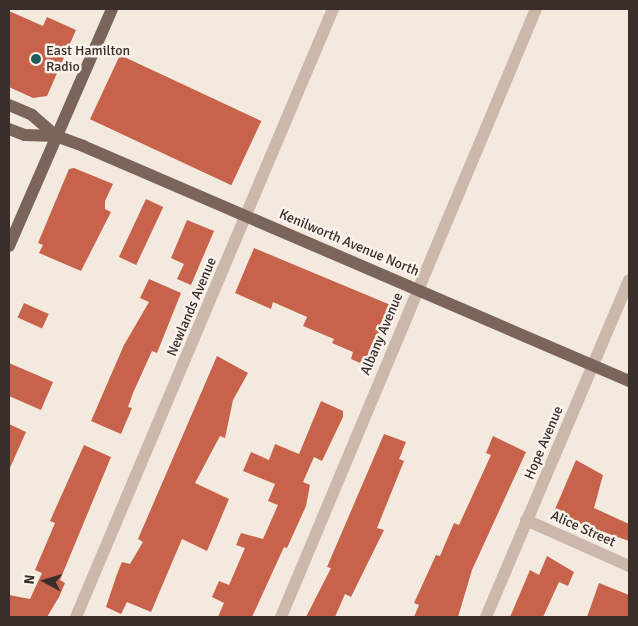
<!DOCTYPE html>
<html>
<head>
<meta charset="utf-8">
<style>
  body { margin:0 }
  #map { position:relative; width:638px; height:626px; overflow:hidden; background:#f3e9df; font-family:Signika,sans-serif }
  div>[style] { position:absolute }
  [style*='--x'] { left:calc(var(--x)*1px); top:calc(var(--y)*1px); width:calc(var(--w)*1px); rotate:calc(var(--a)*1deg) }
  .building>* { inset:0; background:#c7634a; transform-origin:0 0 }
  .minor>* { height:12px; margin:-6px; padding:0 6px; transform-origin:6px; border-radius:6px; background:#ccb8ab }
  .major>* { height:12px; margin:-6px; padding:0 6px; transform-origin:6px; border-radius:6px; background:#7b655b }
  .dots>* { width:14px; height:14px; translate:-50% -50%; box-sizing:border-box; border:2px solid #faf3ec; border-radius:50% }
  span { translate:-50% -50%; white-space:nowrap; text-align:center; line-height:1.15; -webkit-text-stroke:5px #faf3ec; paint-order:stroke }
  .poi-label { font-size:14px; color:#392e2a }
  .left { translate:0 -50%; text-align:left }
  .street-label { font-size:14px; color:#392e2a }
  .frame { position:absolute; inset:0; border:10px solid #392e2a; pointer-events:none }
  .north { position:absolute; left:20px; top:556px; width:50px; height:50px; -webkit-text-stroke:4px #faf3ec; paint-order:stroke; rotate:276deg; font-size:14px; font-weight:700; line-height:20px; text-align:center; color:#392e2a }
  .north::after { content:''; display:block; margin:auto; width:18px; height:22px; background:#392e2a; clip-path:polygon(50% 0,100% 100%,50% 72%,0 100%) }
</style>
</head>
<body>
<div id="map">
  <div class="building">
    <div style="clip-path:polygon(9px 11px,43px 26px,47px 17px,76px 30px,47px 96px,33px 98px,9px 87px)"></div>
    <div style="left:120px;top:55px;width:156px;height:71px;rotate:25deg"></div>
    <div style="clip-path:polygon(74px 168px,113px 184px,105px 201px,105px 209px,111px 212px,81px 271px,39px 253px,43px 245px,38px 243px,69px 169px)"></div>
    <div style="left:146px;top:199px;width:19px;height:64px;rotate:25deg"></div>
    <div style="clip-path:polygon(187px 220px,214px 231px,191px 285px,177px 279px,184px 264px,171px 258px)"></div>
    <div style="clip-path:polygon(254px 248px,393px 306px,367px 366px,351px 359px,353px 352px,332px 343px,334px 339px,303px 326px,307px 317px,273px 302px,271px 309px,235px 293px)"></div>
    <div style="clip-path:polygon(149px 279px,181px 293px,157px 353px,152px 351px,133px 393px,128px 407px,132px 408px,121px 434px,91px 421px,124px 345px,149px 302px,140px 298px)"></div>
    <div style="left:24px;top:303px;width:27px;height:16px;rotate:24deg"></div>
    <div style="clip-path:polygon(217px 356px,248px 373px,233px 400px,225px 438px,220px 436px,195px 483px,229px 499px,207px 551px,182px 539px,151px 612px,127px 602px,121px 614px,106px 607px,117px 574px,122px 562px,130px 564px,143px 542px,138px 539px)"></div>
    <div style="clip-path:polygon(9px 363px,53px 382px,41px 410px,9px 396px)"></div>
    <div style="clip-path:polygon(321px 401px,343px 411px,343px 417px,322px 461px,314px 457px,303px 482px,310px 485px,306px 506px,287px 548px,284px 547px,252px 617px,218px 617px,224px 603px,212px 597px,219px 581px,229px 585px,245px 548px,236px 545px,241px 533px,263px 539px,278px 505px,268px 501px,275px 484px,243px 471px,251px 452px,269px 460px,275px 444px,299px 454px)"></div>
    <div style="clip-path:polygon(9px 424px,26px 432px,9px 470px)"></div>
    <div style="clip-path:polygon(384px 434px,406px 442px,399px 459px,404px 461px,377px 528px,384px 530px,351px 597px,345px 594px,335px 617px,306px 617px,331px 568px,327px 567px)"></div>
    <div style="clip-path:polygon(493px 436px,526px 452px,472px 570px,458px 617px,414px 617px,419px 605px,414px 603px,436px 555px,440px 556px,454px 523px,459px 525px,491px 455px,486px 453px)"></div>
    <div style="clip-path:polygon(84px 445px,111px 457px,60px 580px,65px 583px,59px 597px,47px 617px,9px 617px,9px 595px,30px 599px,42px 573px,35px 570px,55px 523px,50px 521px)"></div>
    <div style="clip-path:polygon(576px 460px,603px 475px,594px 508px,629px 524px,629px 541px,553px 514px)"></div>
    <div style="clip-path:polygon(547px 556px,574px 572px,568px 586px,559px 582px,543px 617px,510px 617px,530px 570px,539px 575px)"></div>
    <div style="clip-path:polygon(599px 583px,629px 595px,629px 617px,587px 617px)"></div>
  </div>
  <div class="minor">
    <div style="--x:526;--y:520;--w:113;--a:24.1"></div>
    <div style="--x:76;--y:617;--w:660;--a:-67.09"></div>
    <div style="--x:281;--y:617;--w:659;--a:-67.25"></div>
    <div style="--x:486;--y:617;--w:366;--a:-67"></div>
  </div>
  <div class="major">
    <div style="--x:9;--y:105;--w:25;--a:23"></div>
    <div style="--x:32;--y:115;--w:32;--a:41"></div>
    <div style="--x:9;--y:129;--w:17;--a:21"></div>
    <div style="--x:25;--y:135;--w:31;--a:2"></div>
    <div style="--x:56;--y:136;--w:29;--a:20"></div>
    <div style="--x:83;--y:146;--w:594;--a:23.29"></div>
    <div style="--x:9;--y:246;--w:258;--a:-66.5"></div>
  </div>
  <div class="dots">
    <div style="left:36px;top:59px;background:#1f5a5c"></div>
  </div>
  <div class="poi-label">
    <span class="left" style="left:46px;top:59px">East Hamilton<br>Radio</span>
  </div>
  <div class="street-label">
    <span style="left:349px;top:243px;rotate:23deg">Kenilworth Avenue North</span>
    <span style="left:192px;top:307px;rotate:-67deg">Newlands Avenue</span>
    <span style="left:382px;top:334px;rotate:-67deg">Albany Avenue</span>
    <span style="left:544px;top:443px;rotate:-67deg">Hope Avenue</span>
    <span style="left:583px;top:529px;rotate:24deg">Alice Street</span>
  </div>
  <div class="frame"></div>
  <div class="north">N</div>
</div>
</body>
</html>
